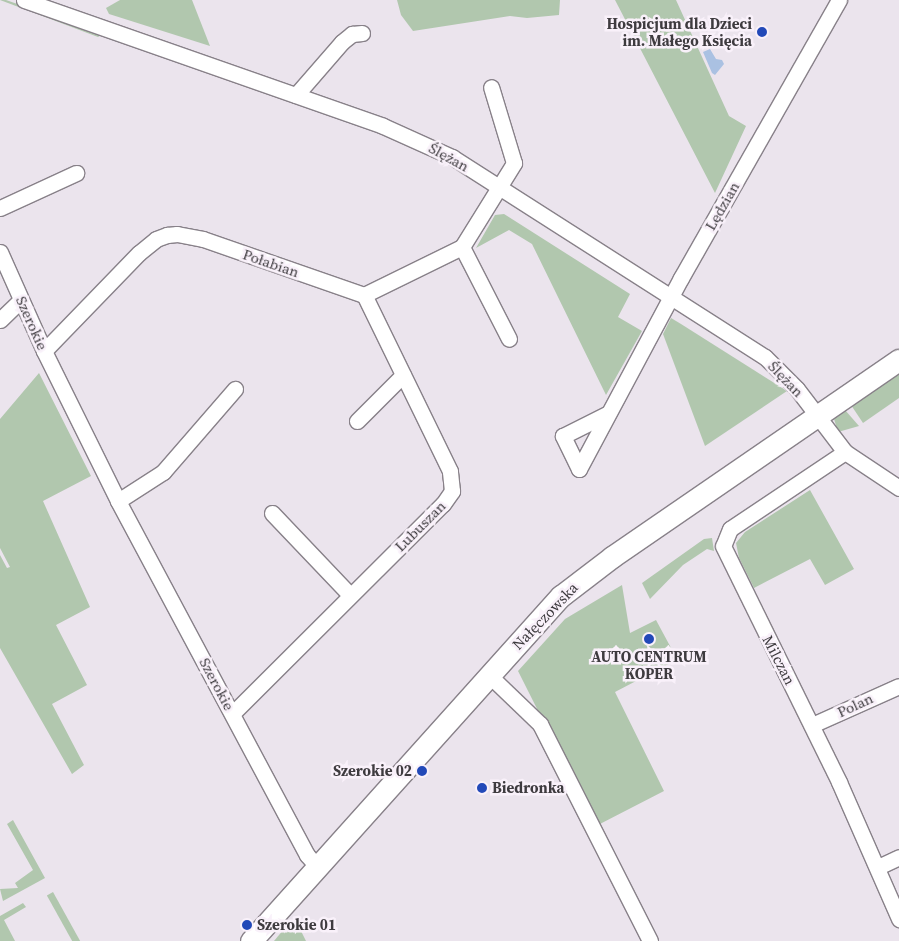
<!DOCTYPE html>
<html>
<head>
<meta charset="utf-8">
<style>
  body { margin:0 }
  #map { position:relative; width:899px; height:941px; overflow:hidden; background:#ebe4ed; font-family:"Source Serif 4",serif }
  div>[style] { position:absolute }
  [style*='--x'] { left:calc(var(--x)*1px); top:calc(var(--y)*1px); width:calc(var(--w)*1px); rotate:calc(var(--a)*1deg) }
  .green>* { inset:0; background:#b1c7ae; transform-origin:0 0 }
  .water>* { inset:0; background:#aac1e2 }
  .roads { filter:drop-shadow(1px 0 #888189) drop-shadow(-1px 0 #888189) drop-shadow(0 1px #888189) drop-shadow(0 -1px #888189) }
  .minor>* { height:15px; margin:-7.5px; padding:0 7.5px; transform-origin:7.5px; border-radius:7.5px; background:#fff }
  .secondary>* { height:21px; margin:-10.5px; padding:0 10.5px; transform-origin:10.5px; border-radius:10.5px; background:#fff }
  .dots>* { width:14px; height:14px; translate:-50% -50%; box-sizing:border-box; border:2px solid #f9f1fa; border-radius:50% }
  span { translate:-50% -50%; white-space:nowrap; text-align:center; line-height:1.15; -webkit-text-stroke:5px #f9f1fa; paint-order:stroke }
  .poi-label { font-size:15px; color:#3e3b3f; font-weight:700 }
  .right { translate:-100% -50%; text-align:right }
  .left { translate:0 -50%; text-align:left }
  .street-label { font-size:15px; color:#3e3b3f }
</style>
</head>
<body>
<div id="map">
  <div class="green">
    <div style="clip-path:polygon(0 0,6px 0,103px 34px,98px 37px)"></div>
    <div style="clip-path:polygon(120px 0,192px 0,210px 46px,109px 14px,106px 8px)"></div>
    <div style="clip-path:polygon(397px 0,560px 0,559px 15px,527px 18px,510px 16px,413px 31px,401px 15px)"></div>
    <div style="clip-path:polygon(615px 0,676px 0,729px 116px,746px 126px,715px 193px)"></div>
    <div style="clip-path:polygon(504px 214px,630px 294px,618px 317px,642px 331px,606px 395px,532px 244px,509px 230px,476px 248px,495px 215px)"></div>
    <div style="clip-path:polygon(671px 318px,681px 324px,787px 391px,705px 446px,663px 334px)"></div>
    <div style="clip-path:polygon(899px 368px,899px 398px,863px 423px,849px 402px)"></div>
    <div style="clip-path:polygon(39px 373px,91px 476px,43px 501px,90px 607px,56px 625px,87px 685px,52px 704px,84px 765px,72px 774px,0 648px,0 555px,7px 568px,10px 567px,0 548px,0 419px)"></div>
    <div style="clip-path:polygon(845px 410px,859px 426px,838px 432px,834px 419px,837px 412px)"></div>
    <div style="clip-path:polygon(810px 490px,854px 569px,825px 585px,810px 559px,754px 588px,739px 558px,736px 543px,745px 532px)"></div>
    <div style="clip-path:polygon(712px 538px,714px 551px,707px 549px,683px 565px,650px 599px,642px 583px,704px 539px)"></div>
    <div style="clip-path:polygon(622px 585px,630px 633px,656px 620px,677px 659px,682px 657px,615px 692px,664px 791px,596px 826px,518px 671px,565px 619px)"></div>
    <div style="clip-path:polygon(13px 820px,45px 878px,3px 901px,0 889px,18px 888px,15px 883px,33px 870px,7px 824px)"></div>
    <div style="left:53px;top:892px;width:56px;height:7px;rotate:61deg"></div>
    <div style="clip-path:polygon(23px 903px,26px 907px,4px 920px,15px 941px,0 941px,0 916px)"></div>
    <div style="clip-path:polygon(289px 923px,298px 925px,306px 941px,274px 941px)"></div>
  </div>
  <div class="water">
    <div style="clip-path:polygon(710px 49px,716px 59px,722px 60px,724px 64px,715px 75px,712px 73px,703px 52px)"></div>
  </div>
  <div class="roads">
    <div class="minor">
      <div style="--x:24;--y:0;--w:380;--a:19.3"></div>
      <div style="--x:383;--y:126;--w:76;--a:24.2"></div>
      <div style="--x:452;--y:157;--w:371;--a:32.6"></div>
      <div style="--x:765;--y:357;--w:45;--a:45"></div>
      <div style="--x:797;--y:389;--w:79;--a:52.7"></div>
      <div style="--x:845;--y:452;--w:65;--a:33.7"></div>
      <div style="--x:296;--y:95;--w:70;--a:-49"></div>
      <div style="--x:342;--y:42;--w:13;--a:-39"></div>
      <div style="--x:352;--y:34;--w:10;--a:-6"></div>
      <div style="--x:0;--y:208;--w:84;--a:-24.7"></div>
      <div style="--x:462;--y:247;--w:103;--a:62.9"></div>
      <div style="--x:0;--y:252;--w:108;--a:66"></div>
      <div style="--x:44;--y:351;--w:167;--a:63.7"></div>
      <div style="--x:118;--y:501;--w:401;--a:61.9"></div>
      <div style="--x:307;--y:855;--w:15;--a:48"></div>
      <div style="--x:0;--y:320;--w:29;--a:-44"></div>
      <div style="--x:44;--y:351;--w:136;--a:-45.9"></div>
      <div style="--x:139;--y:253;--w:22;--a:-39"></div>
      <div style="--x:156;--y:239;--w:12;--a:-20"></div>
      <div style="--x:167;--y:235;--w:10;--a:-6"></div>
      <div style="--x:177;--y:234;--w:26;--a:11"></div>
      <div style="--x:203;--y:239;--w:170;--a:19.2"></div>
      <div style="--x:364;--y:295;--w:109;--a:-26.1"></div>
      <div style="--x:462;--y:247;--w:99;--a:-58.2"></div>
      <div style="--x:514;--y:163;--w:79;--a:-106.8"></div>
      <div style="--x:357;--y:421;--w:65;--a:-45"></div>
      <div style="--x:845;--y:452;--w:138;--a:146.2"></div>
      <div style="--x:730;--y:529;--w:18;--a:112"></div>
      <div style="--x:723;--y:546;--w:263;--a:63.8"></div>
      <div style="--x:839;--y:782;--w:150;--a:66.3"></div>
      <div style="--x:579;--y:469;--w:217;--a:-61.9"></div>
      <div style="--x:681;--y:278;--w:320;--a:-60.4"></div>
      <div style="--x:579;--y:469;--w:37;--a:-116"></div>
      <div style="--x:563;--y:436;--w:49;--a:-26.6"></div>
      <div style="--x:118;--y:501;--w:54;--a:-32.8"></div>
      <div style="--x:163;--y:472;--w:110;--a:-49.1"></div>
      <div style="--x:272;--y:513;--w:113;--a:46.4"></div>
      <div style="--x:489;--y:675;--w:71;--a:43.9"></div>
      <div style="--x:540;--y:724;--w:243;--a:63.1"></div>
      <div style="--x:233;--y:713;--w:296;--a:-44.9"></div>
      <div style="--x:443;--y:504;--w:16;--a:-55"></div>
      <div style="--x:452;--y:491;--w:20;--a:-96"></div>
      <div style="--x:450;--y:471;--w:196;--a:-116"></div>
      <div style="--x:812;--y:725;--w:95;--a:-24.1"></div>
      <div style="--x:878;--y:867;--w:23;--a:-25"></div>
    </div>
    <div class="secondary">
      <div style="--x:251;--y:941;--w:464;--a:-48.1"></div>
      <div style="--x:561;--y:596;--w:64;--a:-37.4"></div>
      <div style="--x:612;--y:557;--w:348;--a:-34.5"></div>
    </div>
  </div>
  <div class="dots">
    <div style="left:762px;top:32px;background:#2249b8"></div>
    <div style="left:649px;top:639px;background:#2249b8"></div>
    <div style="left:422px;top:771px;background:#2249b8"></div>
    <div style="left:482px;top:788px;background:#2249b8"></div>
    <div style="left:247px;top:925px;background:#2249b8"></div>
  </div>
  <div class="poi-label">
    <span class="right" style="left:752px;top:32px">Hospicjum dla Dzieci<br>im. Małego Księcia</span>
    <span style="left:649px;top:665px">AUTO CENTRUM<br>KOPER</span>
    <span class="right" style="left:412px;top:771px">Szerokie 02</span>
    <span class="left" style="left:492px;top:788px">Biedronka</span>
    <span class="left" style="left:257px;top:925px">Szerokie 01</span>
  </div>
  <div class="street-label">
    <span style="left:449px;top:157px;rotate:29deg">Ślężan</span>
    <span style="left:722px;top:206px;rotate:-60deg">Lędzian</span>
    <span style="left:271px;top:263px;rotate:19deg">Połabian</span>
    <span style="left:32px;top:323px;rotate:66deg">Szerokie</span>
    <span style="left:786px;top:379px;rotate:46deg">Ślężan</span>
    <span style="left:420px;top:526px;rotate:-45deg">Lubuszan</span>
    <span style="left:545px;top:616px;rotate:-46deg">Nałęczowska</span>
    <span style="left:779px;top:660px;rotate:63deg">Milczan</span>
    <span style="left:217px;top:684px;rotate:62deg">Szerokie</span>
    <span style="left:855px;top:705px;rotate:-25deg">Polan</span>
  </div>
</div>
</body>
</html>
